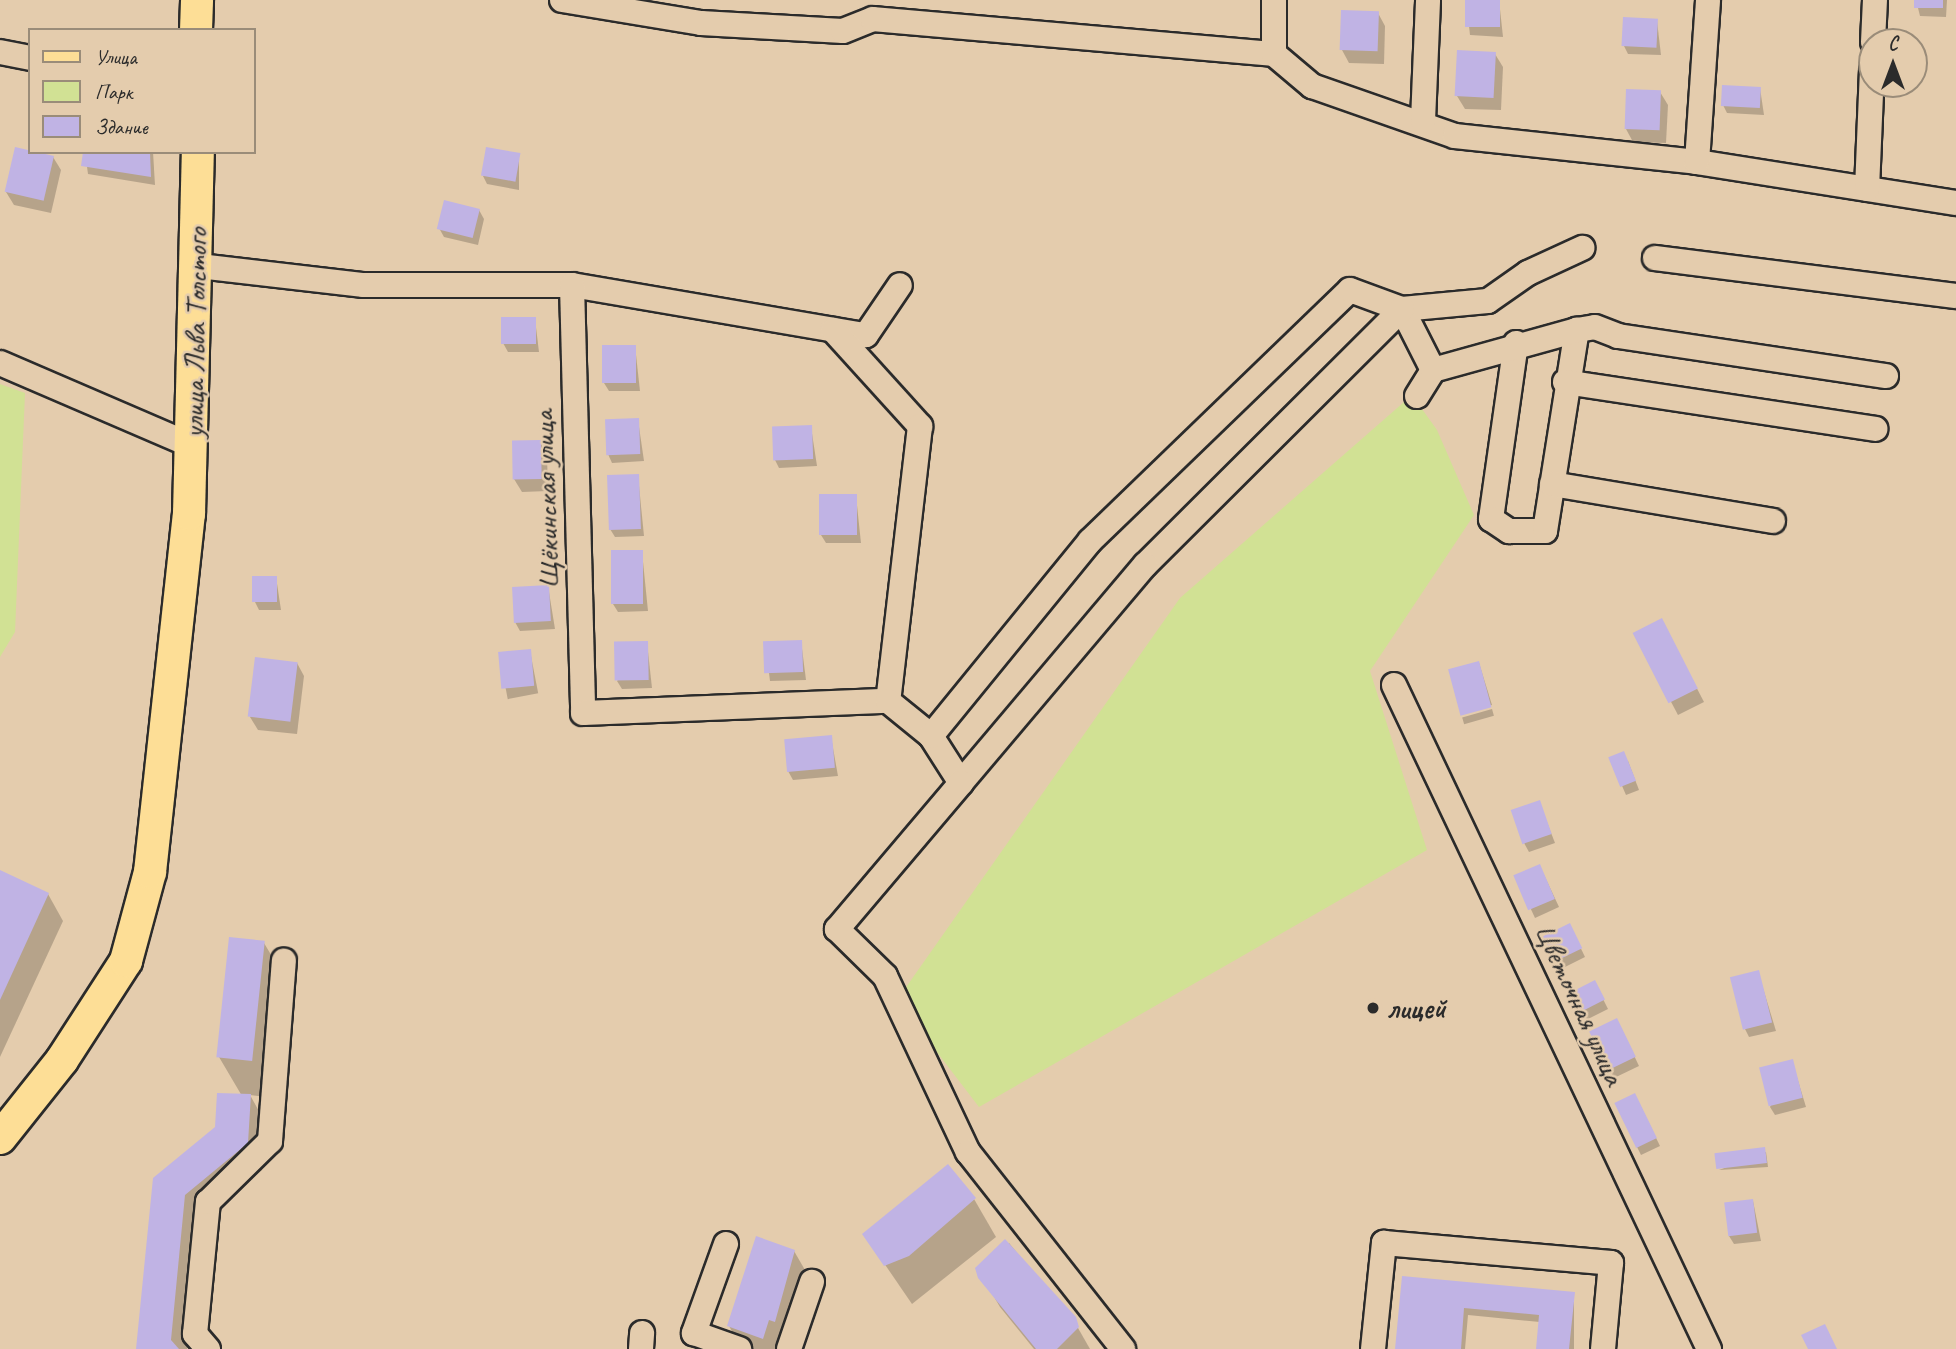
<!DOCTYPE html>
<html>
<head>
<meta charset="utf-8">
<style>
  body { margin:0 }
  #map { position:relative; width:1956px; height:1349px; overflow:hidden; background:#e4ccad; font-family:Caveat,sans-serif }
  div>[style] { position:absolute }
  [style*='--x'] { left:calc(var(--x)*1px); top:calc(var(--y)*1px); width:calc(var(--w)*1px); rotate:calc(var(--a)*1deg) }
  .green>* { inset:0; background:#d1e194 }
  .shadow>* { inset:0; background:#0003; transform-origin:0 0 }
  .building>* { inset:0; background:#c0b3e4; transform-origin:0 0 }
  .roads { filter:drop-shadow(2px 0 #2b2b2b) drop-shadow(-2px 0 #2b2b2b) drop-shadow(0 2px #2b2b2b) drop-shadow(0 -2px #2b2b2b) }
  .minor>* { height:24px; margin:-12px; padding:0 12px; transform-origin:12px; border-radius:12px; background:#e4ccad }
  .major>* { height:32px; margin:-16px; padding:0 16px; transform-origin:16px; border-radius:16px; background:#fdde96 }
  .dots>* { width:19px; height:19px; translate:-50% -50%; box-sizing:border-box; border:4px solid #e4ccad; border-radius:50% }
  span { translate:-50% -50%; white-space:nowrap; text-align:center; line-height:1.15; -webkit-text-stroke:5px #e4ccad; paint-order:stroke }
  .street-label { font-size:30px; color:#2b2b2b }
  .poi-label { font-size:30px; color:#2b2b2b; font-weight:700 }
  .left { translate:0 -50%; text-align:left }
  .legend { position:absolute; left:28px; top:28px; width:228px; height:126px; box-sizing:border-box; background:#e4ccad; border:2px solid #9a8c79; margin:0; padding:9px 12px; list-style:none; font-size:21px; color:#2b2b2b }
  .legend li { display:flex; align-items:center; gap:14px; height:35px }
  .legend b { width:35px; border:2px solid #9a8c79 }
  .north { position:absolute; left:1858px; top:28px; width:70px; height:70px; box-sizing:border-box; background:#e4ccad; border:2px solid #9a8c79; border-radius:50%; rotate:0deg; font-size:19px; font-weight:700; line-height:28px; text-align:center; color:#2b2b2b }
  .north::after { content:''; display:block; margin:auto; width:24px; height:32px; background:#2b2b2b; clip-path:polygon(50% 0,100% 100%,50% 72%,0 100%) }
</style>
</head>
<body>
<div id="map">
  <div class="green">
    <div style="clip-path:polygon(0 384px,25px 393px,15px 632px,0 657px)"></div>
    <div style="clip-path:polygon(1412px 395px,1437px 430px,1474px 515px,1370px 671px,1427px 850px,979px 1107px,897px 1000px,1180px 598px)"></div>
  </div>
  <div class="shadow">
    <div style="clip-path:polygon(1466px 0,1499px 0,1503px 37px,1470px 35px)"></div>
    <div style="clip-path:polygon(1916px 0,1947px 0,1946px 17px,1920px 16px)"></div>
    <div style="clip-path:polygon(1378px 13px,1385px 26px,1384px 64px,1349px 63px,1342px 50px)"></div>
    <div style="clip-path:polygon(1657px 21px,1661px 55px,1628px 54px,1624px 46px)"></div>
    <div style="clip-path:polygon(1495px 54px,1503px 67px,1501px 110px,1465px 109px,1457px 96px)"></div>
    <div style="clip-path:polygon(1760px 88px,1764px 115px,1727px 113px,1723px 105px)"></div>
    <div style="clip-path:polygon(1660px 92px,1668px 105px,1666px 143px,1633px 142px,1626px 129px)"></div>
    <div style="clip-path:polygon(85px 152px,153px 152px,155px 185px,88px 174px)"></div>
    <div style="clip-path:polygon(519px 154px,519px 190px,487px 184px,483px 176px)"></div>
    <div style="clip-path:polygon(53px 157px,61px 170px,51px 213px,14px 205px,6px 192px)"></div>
    <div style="clip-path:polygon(479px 210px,484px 219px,478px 245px,444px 237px,439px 228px)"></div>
    <div style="clip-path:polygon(535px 319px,539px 352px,508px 352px,503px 343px)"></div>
    <div style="clip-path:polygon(635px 346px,640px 391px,609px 391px,604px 383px)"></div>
    <div style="clip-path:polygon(638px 420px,644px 461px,612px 463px,608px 454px)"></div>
    <div style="clip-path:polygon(811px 427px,817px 466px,779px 468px,775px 460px)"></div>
    <div style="clip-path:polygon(540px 442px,547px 455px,548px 491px,522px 492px,514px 479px,514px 443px)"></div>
    <div style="clip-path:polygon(638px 476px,644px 536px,615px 537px,610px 529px)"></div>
    <div style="clip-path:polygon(856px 496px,861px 543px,826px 543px,821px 535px)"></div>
    <div style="clip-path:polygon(642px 552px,648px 611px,618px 612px,613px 604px)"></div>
    <div style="clip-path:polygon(276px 577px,281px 610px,259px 610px,255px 602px)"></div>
    <div style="clip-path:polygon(548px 586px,555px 629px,520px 631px,515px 622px)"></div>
    <div style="clip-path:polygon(1668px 633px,1704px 702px,1678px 715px,1635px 634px)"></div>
    <div style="clip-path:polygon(801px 641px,806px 680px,770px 681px,765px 642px)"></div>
    <div style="clip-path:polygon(647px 643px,652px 688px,622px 689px,617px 681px)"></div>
    <div style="left:530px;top:651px;width:43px;height:31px;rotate:79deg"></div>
    <div style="clip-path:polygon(297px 663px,304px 676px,297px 734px,258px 730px,250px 717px)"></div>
    <div style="clip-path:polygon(1479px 663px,1492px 705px,1461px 713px)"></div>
    <div style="left:1492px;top:709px;width:7px;height:31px;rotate:74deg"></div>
    <div style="clip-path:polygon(831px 737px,838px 776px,793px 780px,788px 771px)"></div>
    <div style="clip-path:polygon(1610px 758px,1628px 761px,1639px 790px,1626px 795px)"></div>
    <div style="clip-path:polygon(1539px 802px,1555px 843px,1529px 852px,1524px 843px)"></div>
    <div style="clip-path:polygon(0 872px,48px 894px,63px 921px,0 1057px)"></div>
    <div style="clip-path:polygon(1544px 875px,1559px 907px,1535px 918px,1516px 877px)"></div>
    <div style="clip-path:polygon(1574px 934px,1585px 957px,1561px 969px,1545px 938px)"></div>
    <div style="clip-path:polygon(264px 943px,286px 980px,275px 1098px,250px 1095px,265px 1122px,262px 1170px,199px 1222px,187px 1349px,137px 1349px,154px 1178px,217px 1128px,242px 1096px,219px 1057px)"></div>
    <div style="clip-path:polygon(1758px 972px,1776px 1031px,1749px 1037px,1745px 1029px)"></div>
    <div style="clip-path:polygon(1599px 991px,1608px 1009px,1586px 1020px,1572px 994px)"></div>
    <div style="clip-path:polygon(1621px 1028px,1639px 1066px,1614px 1078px,1609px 1070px)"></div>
    <div style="clip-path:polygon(1792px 1061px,1806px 1107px,1775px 1115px,1770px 1107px)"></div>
    <div style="clip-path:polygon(1639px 1103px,1660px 1146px,1641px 1155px,1637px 1147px)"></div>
    <div style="clip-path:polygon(1766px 1152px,1768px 1167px,1719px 1170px)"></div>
    <div style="clip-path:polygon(974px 1199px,996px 1237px,912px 1304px,864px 1234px)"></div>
    <div style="clip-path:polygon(1753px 1201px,1761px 1241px,1734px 1244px,1729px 1236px)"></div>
    <div style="clip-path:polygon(1009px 1243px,1078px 1328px,1090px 1349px,1034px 1349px,1000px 1307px,978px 1269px)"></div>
    <div style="clip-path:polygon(794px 1251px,816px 1289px,799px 1349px,742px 1349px,729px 1326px)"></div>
    <div style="clip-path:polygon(1403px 1278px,1574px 1294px,1574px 1349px,1538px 1349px,1540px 1322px,1468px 1315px,1465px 1349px,1397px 1349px)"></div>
  </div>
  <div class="building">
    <div style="left:1465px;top:0;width:35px;height:27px"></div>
    <div style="left:1914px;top:0;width:29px;height:8px"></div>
    <div style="left:1341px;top:10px;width:38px;height:40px;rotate:2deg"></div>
    <div style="left:1623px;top:17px;width:35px;height:29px;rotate:3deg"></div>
    <div style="left:1457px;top:50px;width:39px;height:46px;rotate:3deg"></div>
    <div style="left:1722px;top:85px;width:39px;height:21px;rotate:3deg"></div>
    <div style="left:1626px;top:89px;width:35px;height:40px;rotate:2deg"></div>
    <div style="left:15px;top:147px;width:40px;height:46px;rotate:13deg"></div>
    <div style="left:486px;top:147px;width:35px;height:29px;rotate:10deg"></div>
    <div style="clip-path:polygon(83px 152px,150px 152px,151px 177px,81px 166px)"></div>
    <div style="left:444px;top:200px;width:37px;height:30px;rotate:14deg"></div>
    <div style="left:501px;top:317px;width:35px;height:27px"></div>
    <div style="left:602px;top:345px;width:34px;height:38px"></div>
    <div style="left:639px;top:418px;width:36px;height:34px;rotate:88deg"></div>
    <div style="left:812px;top:425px;width:34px;height:40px;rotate:88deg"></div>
    <div style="left:541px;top:440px;width:39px;height:29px;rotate:89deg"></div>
    <div style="left:639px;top:474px;width:55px;height:32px;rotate:88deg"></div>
    <div style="left:819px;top:494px;width:38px;height:41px"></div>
    <div style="left:611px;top:550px;width:32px;height:54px"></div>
    <div style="left:252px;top:576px;width:25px;height:26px"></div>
    <div style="left:549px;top:585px;width:36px;height:37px;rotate:87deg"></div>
    <div style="left:1662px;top:618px;width:79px;height:33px;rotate:63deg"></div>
    <div style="left:802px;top:640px;width:32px;height:39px;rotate:88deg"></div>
    <div style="left:648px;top:641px;width:39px;height:34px;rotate:89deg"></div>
    <div style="left:531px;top:649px;width:37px;height:33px;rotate:85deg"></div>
    <div style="left:255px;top:657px;width:43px;height:60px;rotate:7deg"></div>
    <div style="left:1479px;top:661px;width:48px;height:32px;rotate:75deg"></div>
    <div style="left:832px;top:735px;width:33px;height:48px;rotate:85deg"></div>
    <div style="left:1624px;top:751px;width:32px;height:17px;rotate:68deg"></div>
    <div style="left:1540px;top:800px;width:36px;height:31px;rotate:71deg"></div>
    <div style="left:1540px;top:864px;width:38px;height:29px;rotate:67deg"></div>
    <div style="clip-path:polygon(0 870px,49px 893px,0 1000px)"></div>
    <div style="left:1570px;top:923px;width:28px;height:30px;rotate:64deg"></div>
    <div style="left:229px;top:937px;width:36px;height:121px;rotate:6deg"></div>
    <div style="left:1759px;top:970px;width:54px;height:30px;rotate:76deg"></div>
    <div style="left:1595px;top:980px;width:22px;height:28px;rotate:63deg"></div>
    <div style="left:1617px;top:1018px;width:43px;height:31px;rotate:64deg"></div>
    <div style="left:1793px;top:1059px;width:40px;height:35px;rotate:76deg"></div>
    <div style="clip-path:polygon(217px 1093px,251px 1094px,248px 1143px,185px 1195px,171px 1340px,179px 1349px,136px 1349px,153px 1178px,215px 1127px)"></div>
    <div style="left:1635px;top:1093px;width:50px;height:23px;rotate:64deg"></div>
    <div style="left:1765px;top:1147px;width:16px;height:51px;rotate:83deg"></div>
    <div style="clip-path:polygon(948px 1164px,976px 1198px,909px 1256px,884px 1266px,862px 1234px)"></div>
    <div style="left:1753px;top:1199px;width:34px;height:29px;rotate:83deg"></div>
    <div style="clip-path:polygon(756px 1236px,795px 1250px,775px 1322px,769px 1320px,763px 1339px,727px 1326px)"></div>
    <div style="clip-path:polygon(1005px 1239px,1076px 1317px,1079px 1327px,1057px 1349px,1036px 1349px,978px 1278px,975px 1268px)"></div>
    <div style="clip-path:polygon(1402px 1276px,1575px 1292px,1569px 1349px,1536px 1349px,1539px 1315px,1464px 1308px,1461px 1349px,1395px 1349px)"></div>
    <div style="clip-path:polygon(1825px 1324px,1837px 1349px,1808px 1349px,1801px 1335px)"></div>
  </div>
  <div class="roads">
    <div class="minor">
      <div style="--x:562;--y:0;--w:141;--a:9.4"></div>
      <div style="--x:701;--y:23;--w:142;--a:3.2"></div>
      <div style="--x:843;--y:31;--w:32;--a:-22"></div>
      <div style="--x:873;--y:19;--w:403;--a:5"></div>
      <div style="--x:1274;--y:54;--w:50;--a:40.1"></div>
      <div style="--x:1312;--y:86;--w:151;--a:19.3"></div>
      <div style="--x:1455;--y:136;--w:243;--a:6.1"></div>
      <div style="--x:1697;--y:162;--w:262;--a:9"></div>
      <div style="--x:1274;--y:0;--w:54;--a:90"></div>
      <div style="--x:1873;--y:42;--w:42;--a:-87.3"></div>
      <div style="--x:0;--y:52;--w:31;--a:11"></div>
      <div style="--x:1423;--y:121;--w:121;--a:-87.6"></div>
      <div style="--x:1697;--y:162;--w:162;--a:-86.1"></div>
      <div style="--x:1867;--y:189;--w:119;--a:-87.6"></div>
      <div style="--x:1655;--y:258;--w:303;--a:7.2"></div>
      <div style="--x:199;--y:266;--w:166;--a:6.6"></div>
      <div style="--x:364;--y:285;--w:208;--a:0"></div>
      <div style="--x:572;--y:285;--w:298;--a:9.7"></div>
      <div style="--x:866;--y:335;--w:60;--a:-55.8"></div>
      <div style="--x:572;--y:285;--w:428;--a:88.5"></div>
      <div style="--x:583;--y:713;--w:305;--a:-2.3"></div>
      <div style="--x:833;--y:330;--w:130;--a:47.8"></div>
      <div style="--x:920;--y:426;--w:277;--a:96.6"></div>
      <div style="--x:888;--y:701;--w:55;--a:39.1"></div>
      <div style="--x:1516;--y:343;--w:178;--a:98.1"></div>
      <div style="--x:1491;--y:519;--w:22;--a:34"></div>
      <div style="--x:1509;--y:531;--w:36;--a:0"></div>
      <div style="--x:1545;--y:531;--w:204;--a:-81"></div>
      <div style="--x:1577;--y:330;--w:18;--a:-9"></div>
      <div style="--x:1595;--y:327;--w:25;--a:21"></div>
      <div style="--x:1618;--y:336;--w:271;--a:8.5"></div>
      <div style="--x:0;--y:363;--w:210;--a:23.3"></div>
      <div style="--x:1433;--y:370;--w:149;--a:-15.5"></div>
      <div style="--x:1565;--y:382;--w:314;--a:8.6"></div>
      <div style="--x:1417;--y:396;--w:31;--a:-58"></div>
      <div style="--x:1433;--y:370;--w:68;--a:-116.9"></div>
      <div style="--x:1402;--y:309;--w:86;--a:-5.3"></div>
      <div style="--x:1488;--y:301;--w:49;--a:-35"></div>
      <div style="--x:1528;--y:273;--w:60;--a:-24.8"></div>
      <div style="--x:1552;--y:484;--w:224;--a:9.5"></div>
      <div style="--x:1394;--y:685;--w:735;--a:64.62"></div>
      <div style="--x:961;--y:783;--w:56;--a:-122.6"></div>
      <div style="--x:931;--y:736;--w:252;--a:-50.8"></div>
      <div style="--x:1090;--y:541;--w:361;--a:-44"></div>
      <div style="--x:1350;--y:290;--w:55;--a:20.1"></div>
      <div style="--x:1402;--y:309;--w:363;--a:135.1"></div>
      <div style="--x:1145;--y:565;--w:285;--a:130.2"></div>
      <div style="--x:961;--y:783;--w:192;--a:130.3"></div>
      <div style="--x:837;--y:929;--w:67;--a:44.4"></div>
      <div style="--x:885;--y:976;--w:195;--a:64.8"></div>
      <div style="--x:968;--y:1152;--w:251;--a:51.8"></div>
      <div style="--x:726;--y:1244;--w:95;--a:109.8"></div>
      <div style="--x:694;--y:1333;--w:48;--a:19.6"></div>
      <div style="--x:208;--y:1349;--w:20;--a:-131"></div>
      <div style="--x:195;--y:1334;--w:133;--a:-84.4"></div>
      <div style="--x:208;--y:1202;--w:87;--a:-44.5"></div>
      <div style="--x:270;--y:1141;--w:181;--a:-85.6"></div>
      <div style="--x:641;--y:1349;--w:16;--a:-86"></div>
      <div style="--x:789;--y:1349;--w:71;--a:-71.1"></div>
      <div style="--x:1373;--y:1349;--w:107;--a:-84.1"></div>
      <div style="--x:1384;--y:1243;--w:228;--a:5"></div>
      <div style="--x:1611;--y:1263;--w:86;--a:95.3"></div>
    </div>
    <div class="major">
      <div style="--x:196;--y:30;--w:30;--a:-88"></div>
      <div style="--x:0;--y:1138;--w:100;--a:-51.5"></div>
      <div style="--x:62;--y:1060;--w:118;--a:-57.1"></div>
      <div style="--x:126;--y:961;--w:92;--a:-74.9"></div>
      <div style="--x:150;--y:872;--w:360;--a:-83.8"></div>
      <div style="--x:189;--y:514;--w:362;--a:-88.6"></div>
    </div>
  </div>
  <div class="dots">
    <div style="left:1373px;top:1008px;background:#2b2b2b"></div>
  </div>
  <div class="street-label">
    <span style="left:195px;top:333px;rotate:-89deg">улица Льва Толстого</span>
    <span style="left:546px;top:499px;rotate:-92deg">Щёкинская улица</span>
    <span style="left:1580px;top:1004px;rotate:65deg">Цветочная улица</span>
  </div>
  <div class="poi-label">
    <span class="left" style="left:1387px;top:1008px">лицей</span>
  </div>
  <ul class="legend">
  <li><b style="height:9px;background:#fdde96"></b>Улица</li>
  <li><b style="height:19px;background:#d1e194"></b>Парк</li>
  <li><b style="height:19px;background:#c0b3e4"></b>Здание</li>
  </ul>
  <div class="north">С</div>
</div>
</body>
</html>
